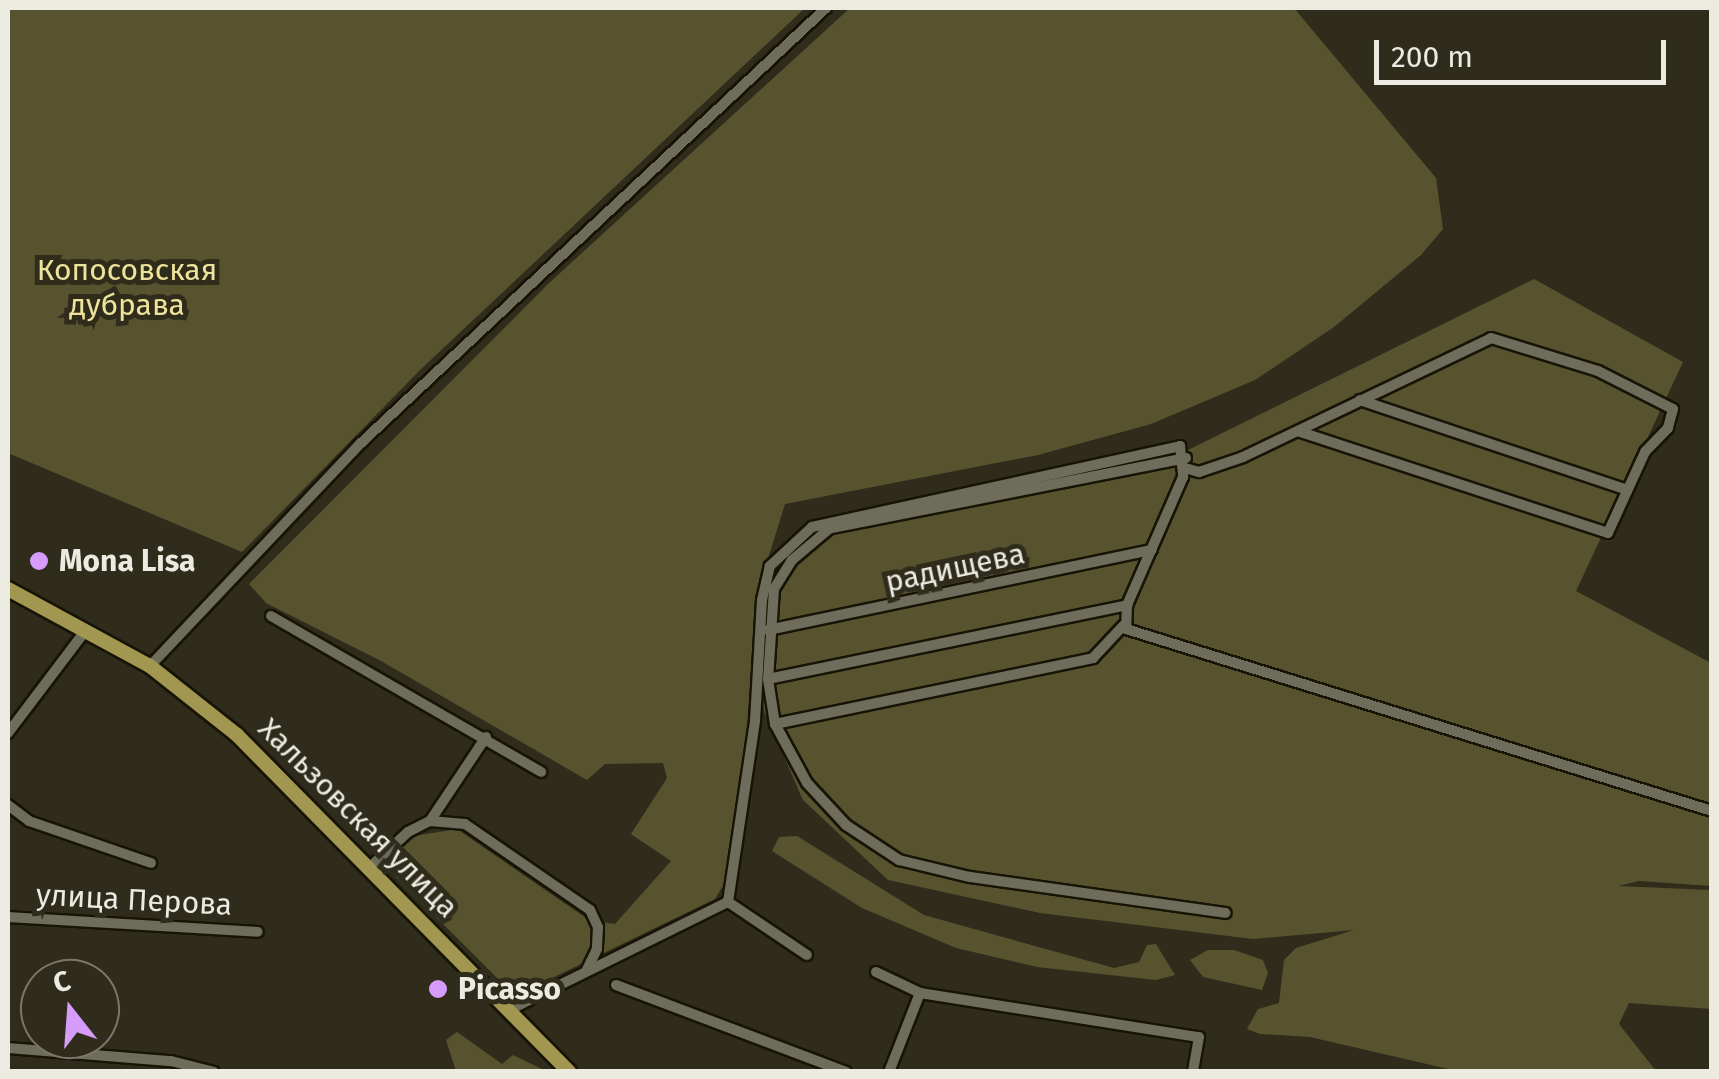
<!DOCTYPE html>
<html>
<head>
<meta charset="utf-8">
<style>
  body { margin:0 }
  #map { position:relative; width:1719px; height:1079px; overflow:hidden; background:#2f2c1c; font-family:"Fira Sans",sans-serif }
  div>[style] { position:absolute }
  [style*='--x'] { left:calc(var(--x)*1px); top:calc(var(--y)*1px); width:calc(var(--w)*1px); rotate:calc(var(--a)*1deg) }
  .green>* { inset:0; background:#58532f }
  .roads { filter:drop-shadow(2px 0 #171406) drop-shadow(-2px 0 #171406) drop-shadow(0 2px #171406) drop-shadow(0 -2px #171406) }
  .minor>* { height:10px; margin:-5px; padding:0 5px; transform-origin:5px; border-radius:5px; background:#6e6c5a }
  .major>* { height:14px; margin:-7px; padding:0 7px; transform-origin:7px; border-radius:7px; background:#a29751 }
  .dots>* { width:28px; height:28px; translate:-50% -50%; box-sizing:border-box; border:5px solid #2f2c1c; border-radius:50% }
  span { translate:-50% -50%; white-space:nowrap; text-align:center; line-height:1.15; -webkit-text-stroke:10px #2f2c1c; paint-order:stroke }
  .park-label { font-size:30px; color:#eee39b }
  .poi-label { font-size:30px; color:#ecebe1; font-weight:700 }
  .left { translate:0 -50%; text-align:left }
  .street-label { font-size:30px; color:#ecebe1 }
  .frame { position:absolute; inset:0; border:10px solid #ecebe1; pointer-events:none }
  .north { position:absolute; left:20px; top:959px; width:100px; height:100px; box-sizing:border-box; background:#2f2c1c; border:2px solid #7b786b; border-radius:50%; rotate:343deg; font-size:28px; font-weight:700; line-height:40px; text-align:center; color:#ecebe1 }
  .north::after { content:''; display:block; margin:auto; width:35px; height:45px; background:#d59cfb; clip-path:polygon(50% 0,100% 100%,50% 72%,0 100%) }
  .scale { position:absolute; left:1374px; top:40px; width:292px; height:45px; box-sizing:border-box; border:5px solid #ecebe1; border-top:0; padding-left:12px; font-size:30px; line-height:35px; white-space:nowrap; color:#ecebe1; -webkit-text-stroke:8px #2f2c1c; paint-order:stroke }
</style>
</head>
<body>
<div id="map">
  <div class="green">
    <div style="clip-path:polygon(8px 8px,805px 8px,420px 370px,242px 552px,8px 453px)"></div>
    <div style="clip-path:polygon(850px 8px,1294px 8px,1436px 178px,1443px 229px,1421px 255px,1334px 327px,1255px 380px,1151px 424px,1038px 455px,785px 504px,757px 594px,746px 740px,725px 882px,715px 899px,515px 996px,391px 872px,392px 854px,414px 836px,457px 829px,589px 920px,615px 924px,671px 861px,631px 834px,667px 778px,663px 763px,605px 764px,587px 780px,381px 661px,266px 603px,249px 584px,548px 284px)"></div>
    <div style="clip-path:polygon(1534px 279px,1683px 362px,1576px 591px,1711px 663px,1711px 886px,1639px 881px,1618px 886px,1711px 890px,1711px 1009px,1629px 1003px,1619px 1024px,1656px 1071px,1457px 1071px,1310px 1037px,1260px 1034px,1247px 1029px,1258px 1009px,1279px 1003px,1284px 960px,1296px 948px,1354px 930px,1253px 939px,1040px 913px,888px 880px,803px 800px,764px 711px,760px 636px,767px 595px,787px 558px,822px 527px,1188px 450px)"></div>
    <div style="clip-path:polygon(797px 836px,924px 915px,1114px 968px,1139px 962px,1147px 945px,1156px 944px,1175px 975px,1156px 980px,1037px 967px,956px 948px,862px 908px,772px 851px,779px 837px)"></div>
    <div style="clip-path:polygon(1208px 950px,1234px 950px,1263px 960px,1268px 973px,1262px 990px,1203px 977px,1190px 960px)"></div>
    <div style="clip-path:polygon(457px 1032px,502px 1064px,513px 1055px,546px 1071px,456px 1071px,446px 1040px)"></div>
  </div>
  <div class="roads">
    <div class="minor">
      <div style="--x:1360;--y:400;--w:282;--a:18.6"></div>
      <div style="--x:1186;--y:458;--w:364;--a:168.8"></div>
      <div style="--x:829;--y:529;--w:48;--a:140"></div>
      <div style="--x:792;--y:560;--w:34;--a:122"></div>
      <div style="--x:774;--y:589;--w:90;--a:93.8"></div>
      <div style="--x:768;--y:679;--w:46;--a:81.2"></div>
      <div style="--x:775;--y:724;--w:67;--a:61.5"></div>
      <div style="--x:807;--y:783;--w:57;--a:47.1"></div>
      <div style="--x:846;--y:825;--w:64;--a:33.4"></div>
      <div style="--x:899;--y:860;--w:73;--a:13.5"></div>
      <div style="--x:970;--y:877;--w:258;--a:8"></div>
      <div style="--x:1185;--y:468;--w:15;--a:16"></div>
      <div style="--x:1199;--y:472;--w:46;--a:-18.8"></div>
      <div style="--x:1243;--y:457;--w:275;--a:-25.6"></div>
      <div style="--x:1491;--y:338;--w:112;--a:17.1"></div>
      <div style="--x:1598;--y:371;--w:84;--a:26.9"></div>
      <div style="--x:1673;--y:409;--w:20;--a:105"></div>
      <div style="--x:1668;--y:428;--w:33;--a:134"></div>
      <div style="--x:1645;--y:452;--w:89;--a:114.6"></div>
      <div style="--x:1608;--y:533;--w:326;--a:-161.8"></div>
      <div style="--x:271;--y:616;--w:312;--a:30"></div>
      <div style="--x:768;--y:630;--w:392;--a:-11.8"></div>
      <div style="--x:150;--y:666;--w:307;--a:-46.6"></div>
      <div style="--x:361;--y:443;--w:637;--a:-43.09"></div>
      <div style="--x:768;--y:679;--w:367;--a:-11.6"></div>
      <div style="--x:775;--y:724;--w:325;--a:-11.7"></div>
      <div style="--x:1093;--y:658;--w:45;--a:-46.8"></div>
      <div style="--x:8;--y:733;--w:129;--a:-52.9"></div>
      <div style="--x:8;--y:805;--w:26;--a:37"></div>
      <div style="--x:29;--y:821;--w:129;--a:19"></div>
      <div style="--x:430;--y:821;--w:35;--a:5"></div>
      <div style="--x:465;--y:824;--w:152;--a:34.5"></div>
      <div style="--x:590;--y:910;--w:19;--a:65"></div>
      <div style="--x:598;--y:927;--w:22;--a:93"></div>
      <div style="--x:597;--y:949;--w:25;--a:116"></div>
      <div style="--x:370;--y:867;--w:52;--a:-42.6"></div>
      <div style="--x:408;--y:832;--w:25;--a:-27"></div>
      <div style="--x:430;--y:821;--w:101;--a:-56.3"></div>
      <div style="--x:728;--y:902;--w:95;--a:33.9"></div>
      <div style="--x:8;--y:917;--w:250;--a:3.4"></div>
      <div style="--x:876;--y:972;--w:49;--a:25.5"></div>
      <div style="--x:920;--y:993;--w:282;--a:9"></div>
      <div style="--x:1199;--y:1037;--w:36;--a:100"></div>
      <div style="--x:616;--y:985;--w:246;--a:20.7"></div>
      <div style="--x:509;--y:1010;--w:244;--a:-26.3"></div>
      <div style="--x:728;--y:902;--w:183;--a:-81.5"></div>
      <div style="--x:755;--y:721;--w:121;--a:-86.7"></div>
      <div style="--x:762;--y:600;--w:35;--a:-77"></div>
      <div style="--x:770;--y:566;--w:57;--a:-42.9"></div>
      <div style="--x:812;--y:527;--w:377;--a:-12.4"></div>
      <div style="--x:1180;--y:446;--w:31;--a:84"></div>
      <div style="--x:1183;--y:477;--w:140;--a:113.6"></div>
      <div style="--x:1127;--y:605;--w:24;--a:92"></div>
      <div style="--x:1126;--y:629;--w:614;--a:17.25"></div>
      <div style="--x:8;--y:1048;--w:164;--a:4.6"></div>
      <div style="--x:171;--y:1061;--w:44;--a:14.3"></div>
      <div style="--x:889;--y:1072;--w:85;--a:-68.6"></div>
    </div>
    <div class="major">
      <div style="--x:8;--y:589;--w:162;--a:28.5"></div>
      <div style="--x:150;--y:666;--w:111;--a:38.4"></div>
      <div style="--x:237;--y:735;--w:473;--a:45.4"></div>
    </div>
  </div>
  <div class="dots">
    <div style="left:39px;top:561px;background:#d59cfb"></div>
    <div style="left:438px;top:989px;background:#d59cfb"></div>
  </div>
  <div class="park-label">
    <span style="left:127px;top:287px">Копосовская<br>дубрава</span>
  </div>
  <div class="poi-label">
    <span class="left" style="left:59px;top:561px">Mona Lisa</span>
    <span class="left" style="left:458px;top:989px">Picasso</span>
  </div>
  <div class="street-label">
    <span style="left:955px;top:568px;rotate:-12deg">радищева</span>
    <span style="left:358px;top:818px;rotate:45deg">Хальзовская улица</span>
    <span style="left:134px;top:900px;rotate:3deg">улица Перова</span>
  </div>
  <div class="frame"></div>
  <div class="north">С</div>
  <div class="scale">200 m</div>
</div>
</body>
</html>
